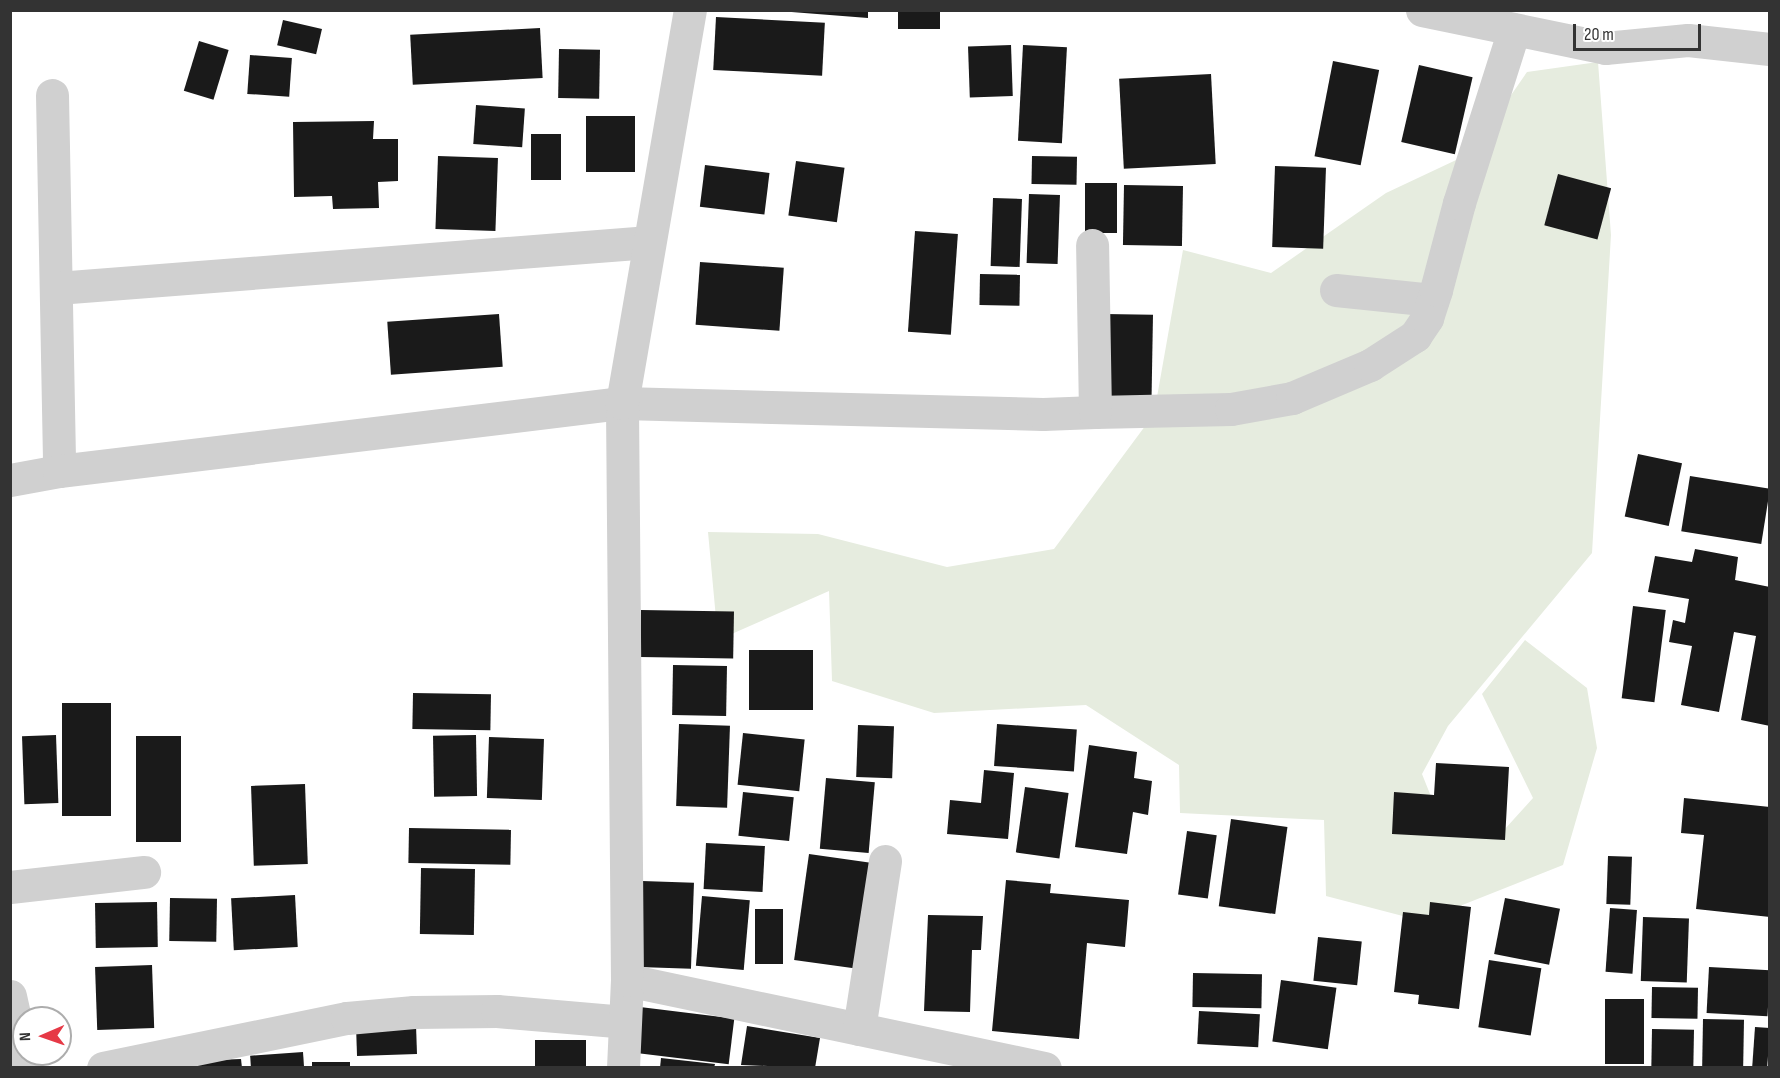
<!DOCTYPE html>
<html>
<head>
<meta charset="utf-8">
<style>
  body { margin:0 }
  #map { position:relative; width:1780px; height:1078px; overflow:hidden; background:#fff; font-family:"Sofia Sans Condensed",sans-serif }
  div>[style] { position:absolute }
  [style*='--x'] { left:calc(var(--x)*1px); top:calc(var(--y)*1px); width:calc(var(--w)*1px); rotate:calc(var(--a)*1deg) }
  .green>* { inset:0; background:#e6ecdf }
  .building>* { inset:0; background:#1a1a1a; transform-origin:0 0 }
  .minor>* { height:33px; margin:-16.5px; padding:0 16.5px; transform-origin:16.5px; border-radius:16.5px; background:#d0d0d0 }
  span { translate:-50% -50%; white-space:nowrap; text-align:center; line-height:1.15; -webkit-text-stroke:6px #fff; paint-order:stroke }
  .frame { position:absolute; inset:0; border:12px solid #333; pointer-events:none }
  .north { position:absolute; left:12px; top:1006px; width:60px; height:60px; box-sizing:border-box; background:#fff; border:2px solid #adadad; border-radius:50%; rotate:268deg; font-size:16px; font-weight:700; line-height:24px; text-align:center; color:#333 }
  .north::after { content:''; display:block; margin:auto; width:21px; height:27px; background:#e63946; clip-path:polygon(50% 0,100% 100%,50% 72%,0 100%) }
  .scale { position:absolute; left:1573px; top:24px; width:128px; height:27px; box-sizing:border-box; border:3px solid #333; border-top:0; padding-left:8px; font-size:18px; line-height:21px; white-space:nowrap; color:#333; -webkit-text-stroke:4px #fff; paint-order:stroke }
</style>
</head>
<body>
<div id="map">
  <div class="green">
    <div style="clip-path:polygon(1598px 62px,1611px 235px,1592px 553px,1448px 726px,1422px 774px,1436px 809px,1504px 830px,1533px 798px,1482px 694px,1525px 640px,1587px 688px,1597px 748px,1563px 865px,1422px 921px,1326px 896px,1324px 820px,1180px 813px,1179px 765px,1086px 705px,934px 713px,832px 681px,829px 591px,718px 640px,708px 532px,818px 534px,947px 567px,1054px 549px,1154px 414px,1183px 250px,1271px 273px,1386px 193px,1471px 153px,1527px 72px)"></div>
  </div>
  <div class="building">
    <div style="clip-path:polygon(766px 10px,868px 10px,868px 18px)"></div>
    <div style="left:898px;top:10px;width:42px;height:19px"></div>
    <div style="left:716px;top:17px;width:109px;height:53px;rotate:3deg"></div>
    <div style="left:283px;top:20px;width:40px;height:26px;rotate:13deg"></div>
    <div style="left:540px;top:28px;width:50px;height:130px;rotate:87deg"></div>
    <div style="left:199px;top:41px;width:31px;height:52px;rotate:17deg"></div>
    <div style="left:1011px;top:45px;width:51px;height:43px;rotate:88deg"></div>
    <div style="left:1023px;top:45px;width:44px;height:96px;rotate:3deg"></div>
    <div style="left:559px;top:49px;width:41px;height:49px;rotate:1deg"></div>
    <div style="left:250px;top:55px;width:42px;height:39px;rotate:4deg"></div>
    <div style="left:1333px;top:61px;width:47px;height:97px;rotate:11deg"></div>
    <div style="left:1419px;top:65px;width:55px;height:79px;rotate:13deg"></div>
    <div style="left:1211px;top:74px;width:90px;height:92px;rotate:87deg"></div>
    <div style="left:476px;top:105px;width:49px;height:39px;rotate:4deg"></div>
    <div style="left:586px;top:116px;width:49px;height:56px"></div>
    <div style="clip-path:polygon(374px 121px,373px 139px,398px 139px,398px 181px,378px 182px,379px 208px,333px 209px,332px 196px,294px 197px,293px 122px)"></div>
    <div style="left:561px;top:134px;width:46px;height:30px;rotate:90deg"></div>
    <div style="left:438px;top:156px;width:60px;height:73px;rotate:2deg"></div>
    <div style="left:1032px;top:156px;width:45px;height:28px;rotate:1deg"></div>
    <div style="left:796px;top:161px;width:49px;height:55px;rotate:8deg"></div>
    <div style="left:705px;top:165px;width:65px;height:42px;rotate:7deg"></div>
    <div style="left:1275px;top:166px;width:51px;height:81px;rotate:2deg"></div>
    <div style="left:1558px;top:174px;width:55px;height:53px;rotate:15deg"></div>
    <div style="left:1085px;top:183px;width:32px;height:50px"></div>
    <div style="left:1124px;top:185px;width:59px;height:60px;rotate:1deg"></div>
    <div style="left:1029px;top:194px;width:31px;height:69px;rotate:2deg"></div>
    <div style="left:993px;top:198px;width:29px;height:68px;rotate:2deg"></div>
    <div style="left:915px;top:231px;width:43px;height:101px;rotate:4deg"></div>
    <div style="left:700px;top:262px;width:84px;height:63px;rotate:4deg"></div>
    <div style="left:980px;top:274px;width:40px;height:31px;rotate:1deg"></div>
    <div style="left:499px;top:314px;width:53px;height:112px;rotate:86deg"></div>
    <div style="left:1105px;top:314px;width:48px;height:83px;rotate:1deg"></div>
    <div style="left:1638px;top:454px;width:45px;height:64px;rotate:12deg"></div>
    <div style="left:1690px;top:476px;width:81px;height:56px;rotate:9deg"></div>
    <div style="clip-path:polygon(1695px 549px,1738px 557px,1735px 580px,1770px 587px,1770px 726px,1741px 720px,1756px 636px,1734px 632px,1719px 712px,1681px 705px,1692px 646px,1669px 642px,1673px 620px,1685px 623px,1689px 599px,1648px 592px,1655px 556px,1692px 562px)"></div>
    <div style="left:1633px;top:606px;width:33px;height:93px;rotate:7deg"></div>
    <div style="left:641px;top:610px;width:93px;height:47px;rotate:1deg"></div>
    <div style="left:749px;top:650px;width:64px;height:60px"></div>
    <div style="left:673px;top:665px;width:54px;height:50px;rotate:1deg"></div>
    <div style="left:413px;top:693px;width:78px;height:36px;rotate:1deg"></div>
    <div style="left:62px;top:703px;width:49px;height:113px"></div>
    <div style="left:679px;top:724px;width:51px;height:82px;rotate:2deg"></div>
    <div style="left:997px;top:724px;width:80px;height:42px;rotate:4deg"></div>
    <div style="left:858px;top:725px;width:36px;height:52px;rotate:2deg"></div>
    <div style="left:743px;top:733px;width:62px;height:52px;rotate:6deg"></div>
    <div style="left:56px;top:735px;width:68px;height:34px;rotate:88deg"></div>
    <div style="left:476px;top:735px;width:61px;height:43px;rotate:89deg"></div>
    <div style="left:136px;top:736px;width:45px;height:106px"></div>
    <div style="left:489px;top:737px;width:55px;height:61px;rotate:2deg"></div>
    <div style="clip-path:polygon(1089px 745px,1137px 752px,1134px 778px,1152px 781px,1148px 815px,1133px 812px,1127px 854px,1075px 847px)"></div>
    <div style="clip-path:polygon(1436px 763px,1509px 767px,1505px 840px,1392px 834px,1394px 792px,1434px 795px)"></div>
    <div style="clip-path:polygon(984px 770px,1014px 773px,1008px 839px,947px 834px,950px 800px,981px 803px)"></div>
    <div style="left:826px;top:778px;width:49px;height:71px;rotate:5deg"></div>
    <div style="left:305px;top:784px;width:80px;height:54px;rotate:88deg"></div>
    <div style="left:1025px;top:787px;width:44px;height:66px;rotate:8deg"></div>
    <div style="left:743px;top:792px;width:51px;height:44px;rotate:6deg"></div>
    <div style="clip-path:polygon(1684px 798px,1770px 807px,1770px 917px,1696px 909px,1704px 835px,1681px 833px)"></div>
    <div style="left:1231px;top:819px;width:57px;height:88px;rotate:8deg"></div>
    <div style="left:409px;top:828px;width:102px;height:35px;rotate:1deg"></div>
    <div style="left:1187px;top:831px;width:30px;height:64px;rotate:8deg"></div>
    <div style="left:706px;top:843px;width:59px;height:46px;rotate:3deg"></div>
    <div style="left:809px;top:854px;width:64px;height:107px;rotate:8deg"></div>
    <div style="left:1608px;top:856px;width:24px;height:48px;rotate:2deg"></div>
    <div style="left:421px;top:868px;width:54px;height:66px;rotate:1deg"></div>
    <div style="clip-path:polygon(1006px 880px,1051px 884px,1050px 893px,1129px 900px,1125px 947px,1087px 943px,1079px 1039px,992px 1031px)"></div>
    <div style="left:642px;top:881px;width:52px;height:86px;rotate:2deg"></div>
    <div style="left:295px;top:895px;width:52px;height:64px;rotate:87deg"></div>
    <div style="left:702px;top:896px;width:48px;height:70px;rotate:5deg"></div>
    <div style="left:170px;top:898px;width:47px;height:43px;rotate:1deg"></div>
    <div style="left:1505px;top:898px;width:56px;height:57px;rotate:11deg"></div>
    <div style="left:157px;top:902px;width:45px;height:62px;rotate:89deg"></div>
    <div style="clip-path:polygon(1430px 902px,1471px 907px,1459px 1009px,1418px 1004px,1419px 995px,1394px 992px,1403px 912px,1429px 915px)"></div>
    <div style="left:1610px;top:908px;width:27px;height:64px;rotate:4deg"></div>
    <div style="left:755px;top:909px;width:28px;height:55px"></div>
    <div style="clip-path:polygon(928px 915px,983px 916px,981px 950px,972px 950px,970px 1012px,924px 1011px)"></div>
    <div style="left:1643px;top:917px;width:46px;height:64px;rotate:2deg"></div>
    <div style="left:1318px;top:937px;width:44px;height:44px;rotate:6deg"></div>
    <div style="left:1489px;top:960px;width:53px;height:68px;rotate:9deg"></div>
    <div style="left:152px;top:965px;width:63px;height:57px;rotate:88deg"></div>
    <div style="left:1709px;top:967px;width:61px;height:46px;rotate:3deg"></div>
    <div style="left:1193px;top:973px;width:69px;height:34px;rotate:1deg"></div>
    <div style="left:1281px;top:980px;width:56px;height:62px;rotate:8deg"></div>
    <div style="left:1652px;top:987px;width:46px;height:31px;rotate:1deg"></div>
    <div style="left:1605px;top:999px;width:39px;height:65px"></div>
    <div style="left:640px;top:1007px;width:95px;height:46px;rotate:7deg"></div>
    <div style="left:1199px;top:1011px;width:61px;height:33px;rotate:3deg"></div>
    <div style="left:1703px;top:1019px;width:41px;height:49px;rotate:1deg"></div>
    <div style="left:416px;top:1025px;width:29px;height:60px;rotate:88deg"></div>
    <div style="clip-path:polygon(747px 1026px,820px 1038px,815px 1068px,741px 1065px)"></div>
    <div style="left:1755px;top:1027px;width:15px;height:41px;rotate:4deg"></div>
    <div style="left:1652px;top:1029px;width:42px;height:39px;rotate:1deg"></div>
    <div style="left:586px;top:1040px;width:28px;height:51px;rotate:90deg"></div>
    <div style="left:303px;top:1052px;width:16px;height:53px;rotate:86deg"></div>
    <div style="clip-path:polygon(661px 1058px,715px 1064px,714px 1068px,660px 1068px)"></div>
    <div style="clip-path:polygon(241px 1059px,242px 1068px,191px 1068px,191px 1061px)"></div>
    <div style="left:312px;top:1062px;width:38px;height:6px"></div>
  </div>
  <div class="minor">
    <div style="--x:1422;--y:10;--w:187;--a:11.7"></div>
    <div style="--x:1605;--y:48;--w:83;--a:-5.5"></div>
    <div style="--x:1688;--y:40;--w:82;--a:6.3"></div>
    <div style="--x:52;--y:95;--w:376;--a:88.9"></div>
    <div style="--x:57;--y:288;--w:594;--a:-4.44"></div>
    <div style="--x:1336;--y:290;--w:97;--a:5.9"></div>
    <div style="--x:1095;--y:412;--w:136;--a:-1.3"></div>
    <div style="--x:1231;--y:409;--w:62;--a:-10.2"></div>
    <div style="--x:1292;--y:398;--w:85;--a:-22.9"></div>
    <div style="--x:1370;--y:365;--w:54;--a:-32.8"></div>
    <div style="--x:1415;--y:336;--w:22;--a:-56"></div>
    <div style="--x:1427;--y:318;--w:29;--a:-72"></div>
    <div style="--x:1436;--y:290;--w:90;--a:-75.2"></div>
    <div style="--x:1459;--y:203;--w:182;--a:-72.4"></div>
    <div style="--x:10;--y:480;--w:50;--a:-10.4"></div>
    <div style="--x:59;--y:471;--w:567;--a:-6.89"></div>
    <div style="--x:622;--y:403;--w:421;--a:1.5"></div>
    <div style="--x:1043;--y:414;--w:52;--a:-2.2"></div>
    <div style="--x:1095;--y:412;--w:167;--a:-91"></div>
    <div style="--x:10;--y:887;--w:135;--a:-6.4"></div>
    <div style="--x:627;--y:980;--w:427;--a:11.9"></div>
    <div style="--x:10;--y:996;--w:74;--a:77.5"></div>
    <div style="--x:859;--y:1029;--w:170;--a:-81.2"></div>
    <div style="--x:103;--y:1068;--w:249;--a:-11.6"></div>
    <div style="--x:347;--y:1018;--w:67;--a:-5.1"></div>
    <div style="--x:414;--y:1012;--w:83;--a:-0.7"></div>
    <div style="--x:497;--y:1011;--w:128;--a:4.9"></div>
    <div style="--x:623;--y:1068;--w:88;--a:-87.4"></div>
    <div style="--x:627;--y:980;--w:577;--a:-90.5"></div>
    <div style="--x:622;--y:403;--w:399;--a:-80.2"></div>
  </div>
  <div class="frame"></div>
  <div class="north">N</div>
  <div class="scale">20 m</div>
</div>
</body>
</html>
